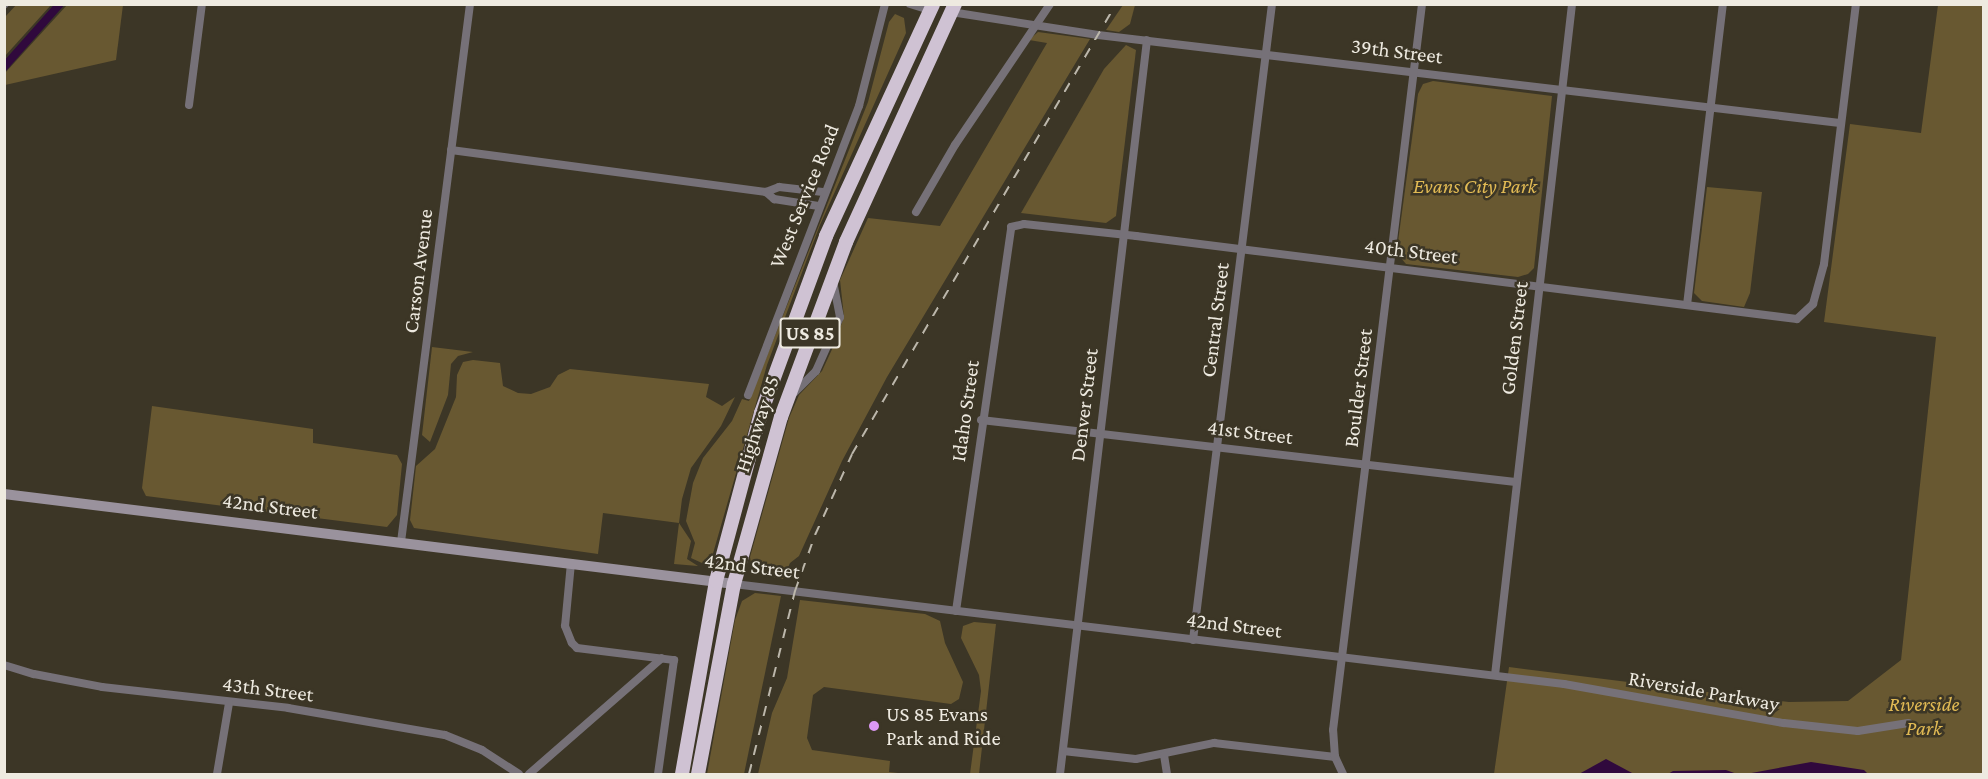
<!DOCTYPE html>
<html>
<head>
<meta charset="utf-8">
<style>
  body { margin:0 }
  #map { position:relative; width:1988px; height:779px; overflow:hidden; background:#3c3626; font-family:"Crimson Pro",serif }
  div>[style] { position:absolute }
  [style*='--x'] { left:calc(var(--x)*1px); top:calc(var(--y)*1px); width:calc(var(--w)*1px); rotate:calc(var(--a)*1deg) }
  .green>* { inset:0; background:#685831 }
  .water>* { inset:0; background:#30093d }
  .canal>* { height:8px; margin:-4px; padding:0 4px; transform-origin:4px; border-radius:4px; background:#30093d }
  .street>* { height:8px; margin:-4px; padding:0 4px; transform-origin:4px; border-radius:4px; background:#767178 }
  .secondary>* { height:10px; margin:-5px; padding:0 5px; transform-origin:5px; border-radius:5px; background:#9a929d }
  .highway>* { height:14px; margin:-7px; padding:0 7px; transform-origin:7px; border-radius:7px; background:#cfc2d3 }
  .rail>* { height:2px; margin-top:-1px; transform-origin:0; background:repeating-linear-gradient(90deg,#bcb7ab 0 10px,transparent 0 20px) }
  .dots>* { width:16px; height:16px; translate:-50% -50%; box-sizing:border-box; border:3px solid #3c3626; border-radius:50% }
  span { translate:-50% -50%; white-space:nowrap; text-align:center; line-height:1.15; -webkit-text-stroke:5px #3c3626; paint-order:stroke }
  .shield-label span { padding:2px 4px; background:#3c3626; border:2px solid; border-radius:4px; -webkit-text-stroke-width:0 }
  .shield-label { font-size:20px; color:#eeeae0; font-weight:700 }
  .street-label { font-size:21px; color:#eeeae0 }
  .park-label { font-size:21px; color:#e1ba54; font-style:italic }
  .poi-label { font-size:21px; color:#eeeae0 }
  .left { translate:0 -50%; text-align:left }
  .frame { position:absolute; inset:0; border:6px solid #eeeae0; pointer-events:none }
</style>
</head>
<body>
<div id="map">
  <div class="green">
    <div style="clip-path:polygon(17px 4px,51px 5px,5px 56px,5px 17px)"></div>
    <div style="clip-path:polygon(67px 5px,123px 5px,116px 60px,5px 85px,5px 73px)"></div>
    <div style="clip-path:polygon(1123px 5px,1135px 5px,1130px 24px,1119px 32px,1106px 30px)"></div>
    <div style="clip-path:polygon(1938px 5px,1983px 5px,1983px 774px,1494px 774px,1509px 667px,1789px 702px,1848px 701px,1901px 660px,1936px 337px,1824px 322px,1850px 124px,1921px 133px)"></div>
    <div style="clip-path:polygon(895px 14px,904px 18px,906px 33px,820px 225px,767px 365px,712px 557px,708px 563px,702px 563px,691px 558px,695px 543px,686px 521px,693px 483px,703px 458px,732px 421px,742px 399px,749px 401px,868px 102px,889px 22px)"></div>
    <div style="clip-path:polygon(1038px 32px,1090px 39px,887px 377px,842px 461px,799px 556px,790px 563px,783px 579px,762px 575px,752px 570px,750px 557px,789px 418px,799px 395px,822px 371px,834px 345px,844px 317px,840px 280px,868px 218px,940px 226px,1047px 43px,1029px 40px)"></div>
    <div style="clip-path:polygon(1126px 45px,1136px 50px,1116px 216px,1106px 223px,1021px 213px,1104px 69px)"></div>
    <div style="clip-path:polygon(1433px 81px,1552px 96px,1534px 268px,1528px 274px,1518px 277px,1406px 264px,1401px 258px,1397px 249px,1418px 94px,1423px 84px)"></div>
    <div style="clip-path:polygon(1707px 187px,1762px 192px,1750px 293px,1744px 307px,1702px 301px,1694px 293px)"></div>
    <div style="clip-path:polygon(432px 347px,473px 352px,458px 356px,451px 364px,448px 395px,430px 442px,422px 435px)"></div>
    <div style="clip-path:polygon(473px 360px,500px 363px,503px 386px,518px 393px,531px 394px,550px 387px,558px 375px,570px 369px,709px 384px,706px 397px,722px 406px,735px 397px,721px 426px,691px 468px,682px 499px,679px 523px,691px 541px,687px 559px,698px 566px,674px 564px,679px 523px,603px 513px,598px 554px,414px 528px,410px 520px,416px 466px,435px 449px,456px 397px,457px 375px,463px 362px)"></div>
    <div style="clip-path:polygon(152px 406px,313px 429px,313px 443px,397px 455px,402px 464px,397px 515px,387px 527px,146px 496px,142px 488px)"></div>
    <div style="clip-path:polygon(755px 593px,781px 596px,744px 774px,707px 774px,735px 620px,742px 601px)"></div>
    <div style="clip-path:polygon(800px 600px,925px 614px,940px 621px,945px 643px,963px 682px,959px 699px,951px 704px,824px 687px,813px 695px,807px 738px,812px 750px,890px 761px,889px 772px,907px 774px,758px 774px,772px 713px,787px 678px)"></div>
    <div style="clip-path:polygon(974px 622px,996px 624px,979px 774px,970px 774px,981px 691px,979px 675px,961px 638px,963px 626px)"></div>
  </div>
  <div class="water">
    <div style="clip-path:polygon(1606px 759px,1634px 774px,1579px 774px)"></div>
    <div style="clip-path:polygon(1811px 762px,1864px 770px,1868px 774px,1746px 774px)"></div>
    <div style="clip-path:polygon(1726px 770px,1737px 774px,1668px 774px,1673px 771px)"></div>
  </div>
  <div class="canal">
    <div style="--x:4;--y:67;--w:84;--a:-48.4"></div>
  </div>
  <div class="street">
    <div style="--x:910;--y:4;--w:21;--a:17"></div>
    <div style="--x:4;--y:5;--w:1;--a:-45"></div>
    <div style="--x:951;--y:12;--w:149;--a:8.9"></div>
    <div style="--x:1098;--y:35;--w:747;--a:6.76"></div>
    <div style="--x:189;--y:105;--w:102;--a:-82.7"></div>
    <div style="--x:451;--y:150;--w:318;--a:7.6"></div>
    <div style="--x:766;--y:192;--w:14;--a:-21"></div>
    <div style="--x:779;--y:187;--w:44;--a:6.5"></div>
    <div style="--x:766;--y:192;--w:11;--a:41"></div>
    <div style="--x:774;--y:199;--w:45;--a:9"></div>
    <div style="--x:916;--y:212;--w:78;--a:-59.8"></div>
    <div style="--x:955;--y:145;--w:170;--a:-56"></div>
    <div style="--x:1687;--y:305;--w:303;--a:-83.2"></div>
    <div style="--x:794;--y:393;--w:31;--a:-45"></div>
    <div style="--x:816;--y:371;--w:59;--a:-66"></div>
    <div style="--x:840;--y:317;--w:36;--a:-101"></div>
    <div style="--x:748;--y:395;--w:310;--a:-69"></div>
    <div style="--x:859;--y:106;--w:105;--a:-75.7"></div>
    <div style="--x:981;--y:420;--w:538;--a:6.62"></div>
    <div style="--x:401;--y:542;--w:542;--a:-82.69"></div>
    <div style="--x:571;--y:563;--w:63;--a:95.4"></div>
    <div style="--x:565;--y:626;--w:18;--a:68"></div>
    <div style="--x:572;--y:643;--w:7;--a:45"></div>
    <div style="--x:577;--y:648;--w:98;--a:7.1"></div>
    <div style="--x:674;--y:660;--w:115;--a:98"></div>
    <div style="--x:734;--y:584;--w:836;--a:6.87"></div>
    <div style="--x:1564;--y:684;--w:223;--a:10.1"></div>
    <div style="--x:1784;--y:723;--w:74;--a:6.2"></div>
    <div style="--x:1858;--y:731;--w:51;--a:-9.1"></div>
    <div style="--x:956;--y:611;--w:388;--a:-81.8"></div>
    <div style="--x:1011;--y:227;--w:13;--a:-13"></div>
    <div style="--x:1024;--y:224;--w:113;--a:6.1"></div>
    <div style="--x:1136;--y:236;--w:666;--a:7.16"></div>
    <div style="--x:1797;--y:319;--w:22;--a:-43"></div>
    <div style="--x:1813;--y:304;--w:41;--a:-74.6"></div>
    <div style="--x:1824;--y:264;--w:262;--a:-83"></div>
    <div style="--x:1193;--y:640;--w:641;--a:-82.92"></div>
    <div style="--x:4;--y:665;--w:31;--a:17"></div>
    <div style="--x:34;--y:674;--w:69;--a:10.8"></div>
    <div style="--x:102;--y:687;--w:187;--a:6.4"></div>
    <div style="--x:288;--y:708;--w:159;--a:9.8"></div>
    <div style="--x:445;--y:735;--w:40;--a:22"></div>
    <div style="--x:482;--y:750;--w:44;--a:33"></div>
    <div style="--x:1495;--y:675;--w:675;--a:-83.45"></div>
    <div style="--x:1063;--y:751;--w:73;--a:6.3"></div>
    <div style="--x:1136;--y:759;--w:80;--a:-11.6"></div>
    <div style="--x:1214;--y:743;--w:122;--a:6.6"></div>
    <div style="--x:1164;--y:755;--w:19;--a:81"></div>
    <div style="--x:217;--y:774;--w:72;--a:-80.4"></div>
    <div style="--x:529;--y:774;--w:176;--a:-41.1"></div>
    <div style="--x:1060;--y:774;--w:739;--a:-83.24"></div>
    <div style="--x:1343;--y:774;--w:19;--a:-115"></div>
    <div style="--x:1335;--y:757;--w:27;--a:-94"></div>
    <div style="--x:1333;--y:730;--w:731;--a:-83.01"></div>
  </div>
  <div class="secondary">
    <div style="--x:4;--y:494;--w:736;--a:7.03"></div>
  </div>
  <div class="highway">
    <div style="--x:682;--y:774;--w:196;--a:-80"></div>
    <div style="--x:716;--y:581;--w:174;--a:-75"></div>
    <div style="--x:761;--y:413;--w:189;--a:-69.8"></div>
    <div style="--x:826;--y:236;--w:255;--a:-65.2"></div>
    <div style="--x:698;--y:774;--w:193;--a:-79.3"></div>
    <div style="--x:734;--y:584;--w:173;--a:-74.3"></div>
    <div style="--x:781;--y:417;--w:187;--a:-69.6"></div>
    <div style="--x:846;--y:242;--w:262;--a:-65.4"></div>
  </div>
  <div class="rail">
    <div style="--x:1100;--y:5;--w:1;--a:-90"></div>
    <div style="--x:749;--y:774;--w:189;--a:-75.9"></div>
    <div style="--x:795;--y:591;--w:59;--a:-70.3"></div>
    <div style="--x:815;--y:535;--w:89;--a:-65.4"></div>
    <div style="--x:852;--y:454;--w:522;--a:-59.6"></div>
  </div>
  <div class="dots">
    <div style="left:874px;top:726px;background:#dc99f4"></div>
  </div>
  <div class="shield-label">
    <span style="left:810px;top:333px">US 85</span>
  </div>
  <div class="street-label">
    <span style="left:1397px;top:51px;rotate:7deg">39th Street</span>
    <span style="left:804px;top:196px;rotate:-68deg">West Service Road</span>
    <span style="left:1411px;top:251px;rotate:7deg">40th Street</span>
    <span style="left:418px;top:271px;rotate:-83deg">Carson Avenue</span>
    <span style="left:1215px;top:320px;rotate:-83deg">Central Street</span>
    <span style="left:1514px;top:338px;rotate:-83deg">Golden Street</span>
    <span style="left:1358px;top:388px;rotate:-83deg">Boulder Street</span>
    <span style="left:1084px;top:405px;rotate:-83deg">Denver Street</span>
    <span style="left:965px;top:411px;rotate:-82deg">Idaho Street</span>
    <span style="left:757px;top:424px;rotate:-72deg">Highway 85</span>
    <span style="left:1250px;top:432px;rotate:7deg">41st Street</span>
    <span style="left:270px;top:506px;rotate:7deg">42nd Street</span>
    <span style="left:752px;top:566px;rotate:7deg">42nd Street</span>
    <span style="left:1234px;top:625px;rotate:7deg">42nd Street</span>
    <span style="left:268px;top:689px;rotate:7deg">43th Street</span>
    <span style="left:1704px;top:691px;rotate:10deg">Riverside Parkway</span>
  </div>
  <div class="park-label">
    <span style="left:1475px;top:186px">Evans City Park</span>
    <span style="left:1924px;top:716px">Riverside<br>Park</span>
  </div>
  <div class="poi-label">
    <span class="left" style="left:886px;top:726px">US 85 Evans<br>Park and Ride</span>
  </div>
  <div class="frame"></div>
</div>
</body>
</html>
